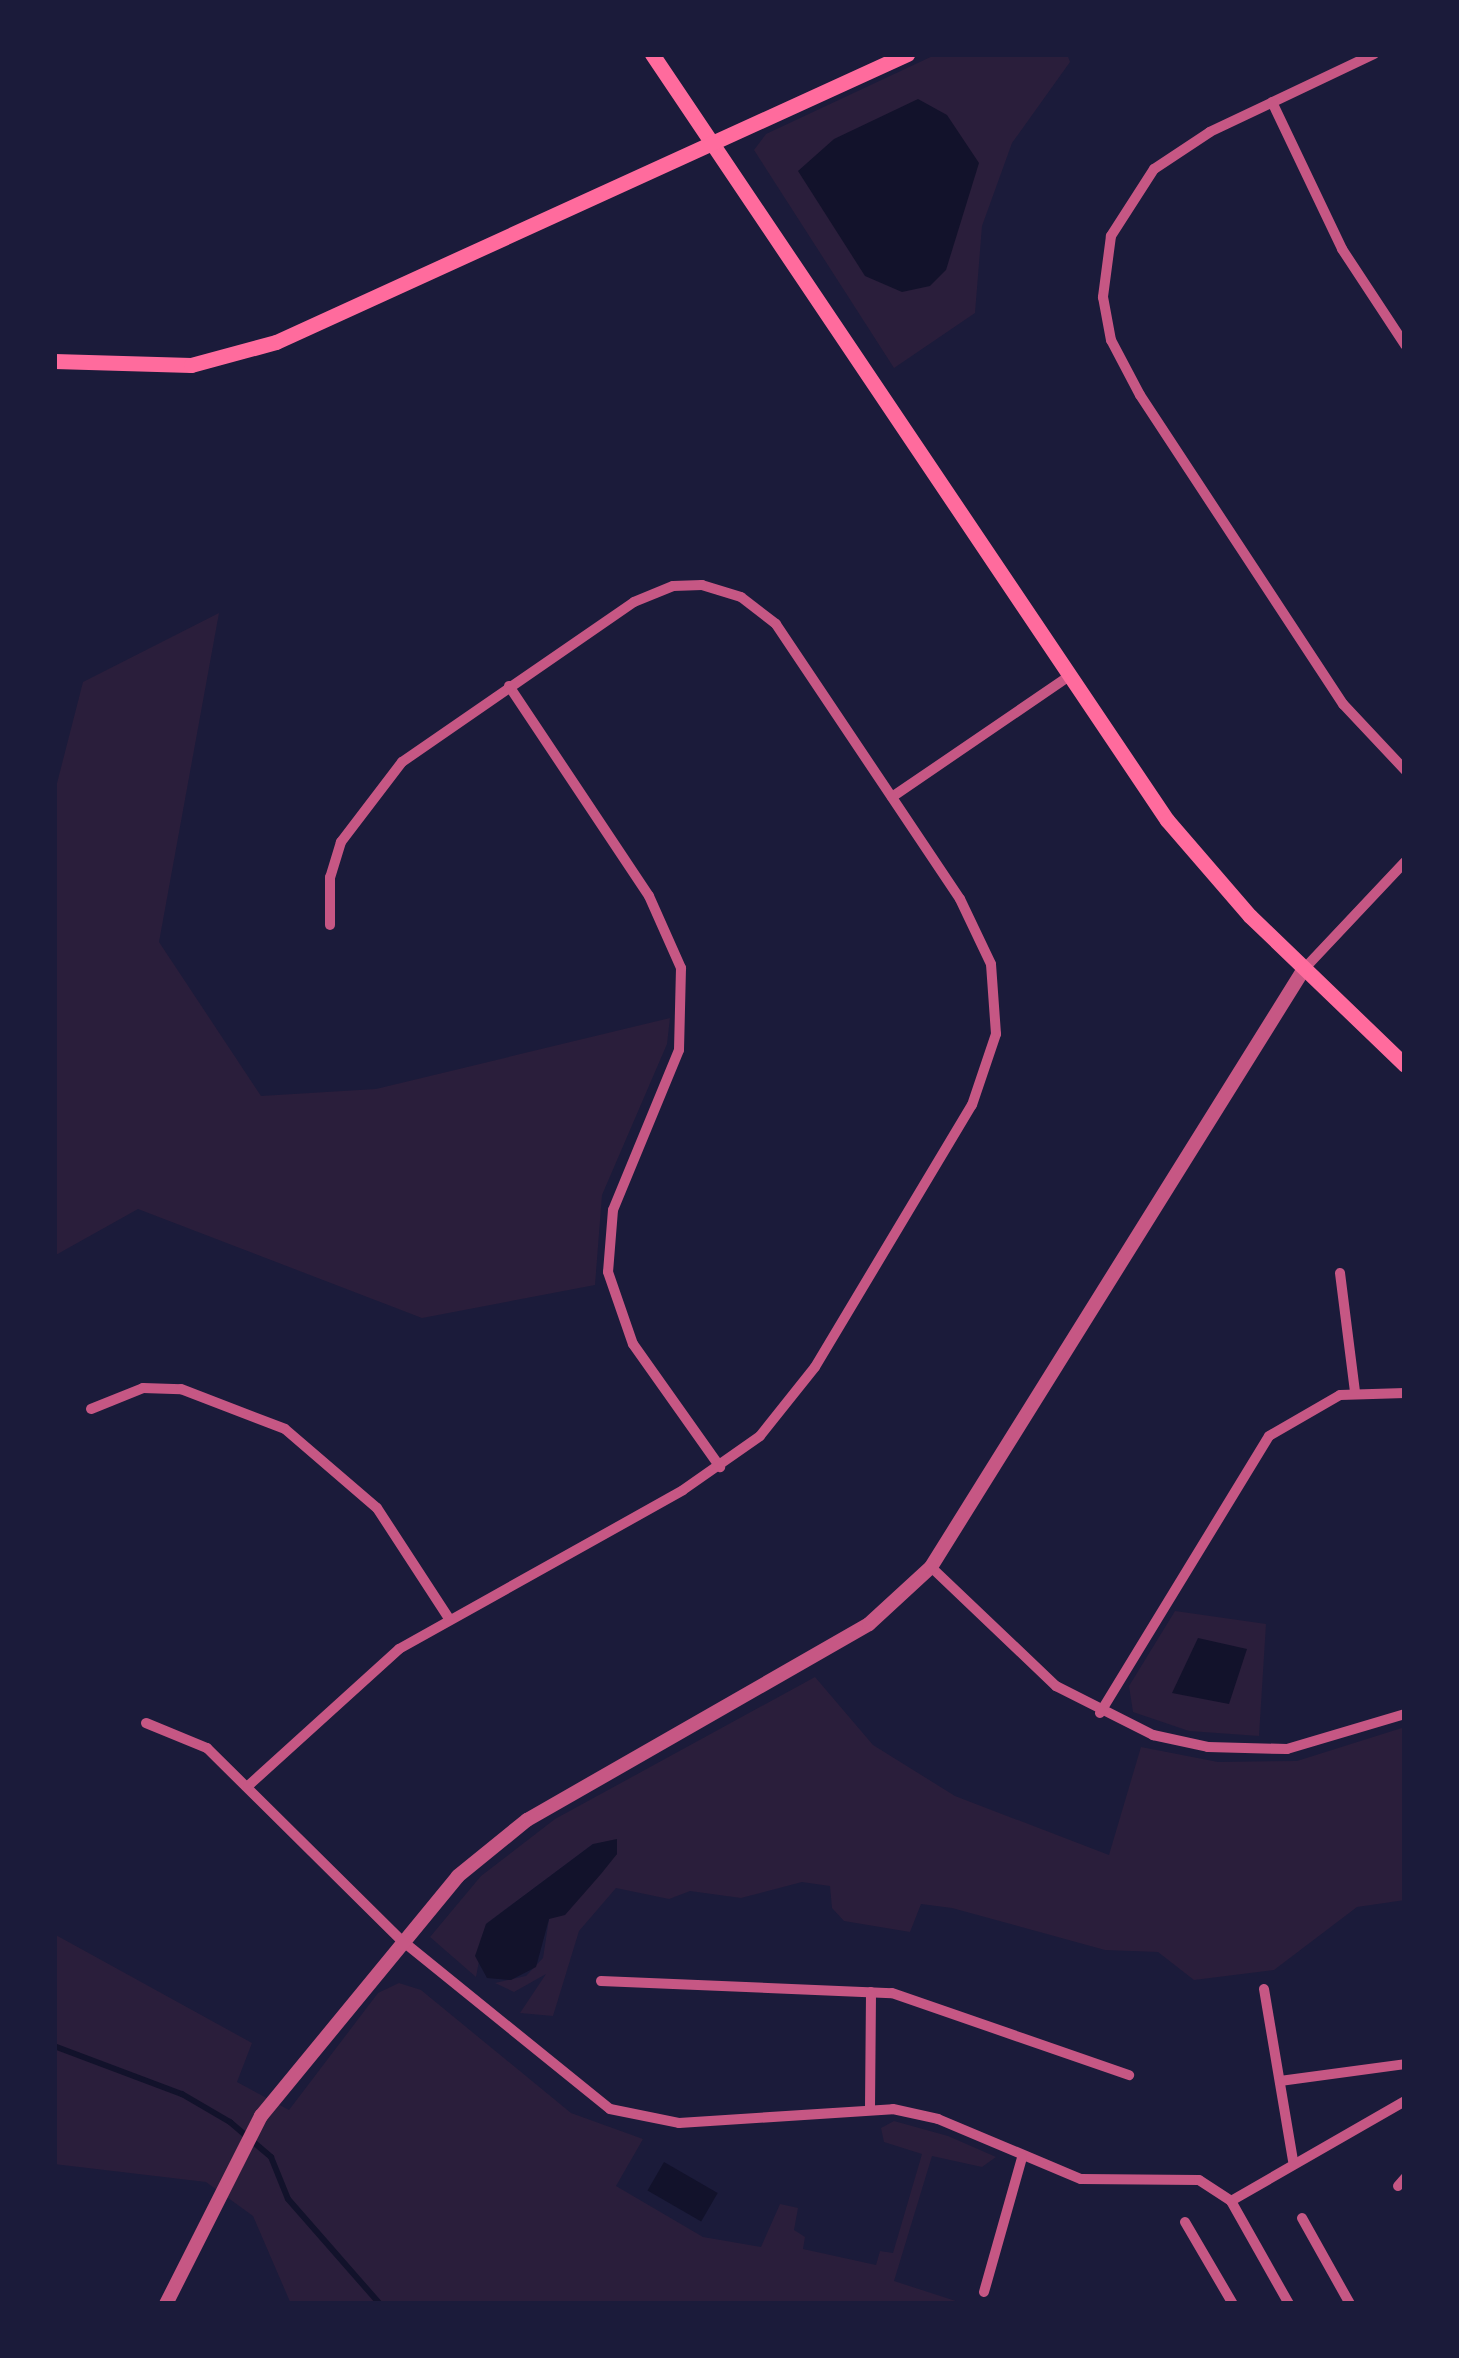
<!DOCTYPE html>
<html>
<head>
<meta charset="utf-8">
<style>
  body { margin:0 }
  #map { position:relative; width:1459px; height:2358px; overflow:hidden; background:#1b1b3a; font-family:"Crimson Pro",serif }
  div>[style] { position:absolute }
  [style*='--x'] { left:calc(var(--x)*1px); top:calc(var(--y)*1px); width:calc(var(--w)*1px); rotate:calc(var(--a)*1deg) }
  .green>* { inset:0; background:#2a1e3b }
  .water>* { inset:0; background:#12122b; transform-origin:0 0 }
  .stream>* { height:6px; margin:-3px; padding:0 3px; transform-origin:3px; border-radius:3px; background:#12122b }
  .minor>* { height:10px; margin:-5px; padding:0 5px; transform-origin:5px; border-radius:5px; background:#c65784 }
  .tertiary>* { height:14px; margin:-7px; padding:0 7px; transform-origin:7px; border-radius:7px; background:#c65784 }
  .secondary>* { height:15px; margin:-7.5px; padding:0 7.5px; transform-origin:7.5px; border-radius:7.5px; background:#ff6b9d }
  span { translate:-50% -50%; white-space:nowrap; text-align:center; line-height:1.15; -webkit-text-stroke:9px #1b1b3a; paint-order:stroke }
  .frame { position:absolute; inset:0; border:57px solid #1b1b3a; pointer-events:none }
</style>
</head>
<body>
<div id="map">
  <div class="green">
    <div style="clip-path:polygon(937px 54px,1067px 54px,1070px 62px,1012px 143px,982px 226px,975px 313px,894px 368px,754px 150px,766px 134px)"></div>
    <div style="clip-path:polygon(219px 613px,159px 942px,261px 1096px,376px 1089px,670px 1018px,667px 1044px,602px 1195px,595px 1285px,422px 1318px,138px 1209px,54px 1256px,54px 795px,83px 682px)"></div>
    <div style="clip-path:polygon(1175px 1611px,1266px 1624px,1259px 1736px,1189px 1731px,1133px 1712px,1129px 1686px)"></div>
    <div style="clip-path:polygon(815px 1677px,873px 1745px,955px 1796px,1109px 1855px,1141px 1747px,1218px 1762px,1297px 1761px,1405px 1727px,1405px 1900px,1357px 1907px,1274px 1970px,1194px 1980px,1158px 1952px,1105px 1950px,952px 1908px,921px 1904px,910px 1932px,844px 1921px,832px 1908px,830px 1886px,802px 1882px,741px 1898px,690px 1891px,669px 1899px,616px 1888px,579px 1931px,553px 2016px,520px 2013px,546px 1974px,514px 1992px,495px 1983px,526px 1976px,543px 1958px,549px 1919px,617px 1854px,593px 1844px,486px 1924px,476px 1977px,430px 1937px,481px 1876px,555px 1819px)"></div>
    <div style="clip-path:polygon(54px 1934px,252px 2043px,237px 2082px,289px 2110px,378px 1993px,399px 1983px,421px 1990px,571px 2113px,643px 2139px,616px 2186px,703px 2237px,761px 2247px,780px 2204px,798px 2208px,794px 2230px,805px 2237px,803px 2249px,876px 2265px,880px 2251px,893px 2253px,922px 2154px,884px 2142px,881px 2128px,894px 2121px,948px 2136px,996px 2157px,982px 2167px,932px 2156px,894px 2281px,965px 2304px,291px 2304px,253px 2216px,206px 2182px,54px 2164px)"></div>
  </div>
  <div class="water">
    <div style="clip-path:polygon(918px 99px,947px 115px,979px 163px,946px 270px,930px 286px,902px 292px,865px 276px,798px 171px,834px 139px)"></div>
    <div style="clip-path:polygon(1198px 1638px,1247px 1649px,1229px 1704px,1172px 1693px)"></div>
    <div style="clip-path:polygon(617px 1839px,617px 1854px,601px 1874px,565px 1915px,549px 1919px,536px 1967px,511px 1980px,487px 1978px,475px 1956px,486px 1924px,593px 1844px)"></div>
    <div style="left:664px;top:2162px;width:62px;height:33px;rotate:30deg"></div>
  </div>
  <div class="stream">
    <div style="--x:54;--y:2046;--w:137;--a:20.6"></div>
    <div style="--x:182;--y:2094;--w:56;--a:30.3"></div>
    <div style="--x:230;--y:2122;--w:54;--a:40.5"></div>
    <div style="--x:271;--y:2157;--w:45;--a:68"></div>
    <div style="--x:288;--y:2199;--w:140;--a:48.8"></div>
  </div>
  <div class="minor">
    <div style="--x:1374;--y:54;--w:182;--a:154.6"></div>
    <div style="--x:1210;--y:132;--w:67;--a:146.5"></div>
    <div style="--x:1154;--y:169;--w:80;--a:122.7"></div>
    <div style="--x:1111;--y:236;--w:62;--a:97.5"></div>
    <div style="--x:1103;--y:297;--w:44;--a:79.5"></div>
    <div style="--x:1111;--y:340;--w:62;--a:62.2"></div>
    <div style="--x:1140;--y:395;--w:370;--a:56.7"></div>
    <div style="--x:1343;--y:704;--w:91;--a:46.8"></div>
    <div style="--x:1272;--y:102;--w:163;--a:64.5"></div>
    <div style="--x:1342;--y:249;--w:115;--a:56.7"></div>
    <div style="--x:509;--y:686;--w:252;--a:56.3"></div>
    <div style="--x:649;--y:896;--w:79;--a:66"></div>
    <div style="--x:681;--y:968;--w:82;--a:91.4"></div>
    <div style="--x:679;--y:1050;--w:173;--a:112.4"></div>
    <div style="--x:613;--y:1210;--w:62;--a:94.6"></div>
    <div style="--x:608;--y:1272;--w:76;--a:70.9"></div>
    <div style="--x:633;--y:1344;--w:151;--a:54.7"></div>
    <div style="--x:892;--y:797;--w:213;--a:-34.3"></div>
    <div style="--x:1304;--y:969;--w:147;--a:-46.7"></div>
    <div style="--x:1340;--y:1273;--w:120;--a:82.8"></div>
    <div style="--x:91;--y:1409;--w:56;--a:-22"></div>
    <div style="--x:143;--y:1388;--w:38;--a:2"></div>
    <div style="--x:181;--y:1389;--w:111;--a:21"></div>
    <div style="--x:285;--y:1429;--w:121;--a:40.7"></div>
    <div style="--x:377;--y:1508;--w:130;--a:56.9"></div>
    <div style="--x:931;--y:1567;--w:173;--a:43.6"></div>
    <div style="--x:1056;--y:1686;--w:109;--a:26.8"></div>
    <div style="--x:1153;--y:1735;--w:56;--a:12.3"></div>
    <div style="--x:1208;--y:1747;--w:79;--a:1.5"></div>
    <div style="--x:1287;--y:1749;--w:123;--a:-16.5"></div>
    <div style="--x:1100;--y:1713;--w:324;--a:-58.6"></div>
    <div style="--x:1269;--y:1436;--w:82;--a:-30"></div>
    <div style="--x:1340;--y:1395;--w:65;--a:-1.8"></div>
    <div style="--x:146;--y:1723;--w:66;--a:22.3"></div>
    <div style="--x:207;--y:1748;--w:272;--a:44.7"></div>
    <div style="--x:400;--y:1939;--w:270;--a:39"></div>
    <div style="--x:610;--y:2109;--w:70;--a:11.5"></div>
    <div style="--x:679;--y:2123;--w:214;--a:-3.7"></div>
    <div style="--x:893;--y:2109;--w:46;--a:12.5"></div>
    <div style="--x:938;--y:2119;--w:155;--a:22.8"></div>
    <div style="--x:1081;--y:2179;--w:118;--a:0.5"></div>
    <div style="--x:1199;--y:2180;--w:38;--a:33"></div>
    <div style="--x:1231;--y:2201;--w:118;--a:60.6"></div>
    <div style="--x:248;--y:1786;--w:204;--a:-42.2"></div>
    <div style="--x:399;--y:1649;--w:325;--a:-29.2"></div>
    <div style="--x:683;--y:1490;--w:94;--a:-35"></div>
    <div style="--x:760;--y:1436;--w:88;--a:-51.4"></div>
    <div style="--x:815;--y:1367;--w:305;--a:-59.1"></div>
    <div style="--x:972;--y:1105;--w:75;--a:-71.3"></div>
    <div style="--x:996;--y:1034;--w:70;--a:-94.1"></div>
    <div style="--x:991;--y:964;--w:72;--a:-115.5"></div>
    <div style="--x:960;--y:899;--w:331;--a:-123.8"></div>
    <div style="--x:776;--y:624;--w:44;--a:-142.4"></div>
    <div style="--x:741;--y:597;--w:41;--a:-162.9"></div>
    <div style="--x:702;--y:585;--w:29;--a:178"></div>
    <div style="--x:673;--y:586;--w:42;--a:157.7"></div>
    <div style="--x:634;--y:602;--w:282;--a:145.4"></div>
    <div style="--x:402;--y:762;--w:101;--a:127.3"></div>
    <div style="--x:341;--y:842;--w:37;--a:107"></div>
    <div style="--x:330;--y:877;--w:48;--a:90"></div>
    <div style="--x:601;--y:1981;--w:291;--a:2.4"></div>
    <div style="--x:892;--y:1993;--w:251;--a:19.1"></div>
    <div style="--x:1264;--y:1989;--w:174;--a:80.4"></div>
    <div style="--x:1280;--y:2081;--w:126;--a:-7.7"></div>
    <div style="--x:870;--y:2108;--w:116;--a:-89.5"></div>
    <div style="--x:1398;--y:2186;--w:11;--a:-49"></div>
    <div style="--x:1231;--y:2201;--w:201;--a:-29.9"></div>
    <div style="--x:1302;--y:2218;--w:98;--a:60.8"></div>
    <div style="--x:1185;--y:2222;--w:95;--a:59.7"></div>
    <div style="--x:984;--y:2292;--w:139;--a:-74.2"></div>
  </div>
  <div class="tertiary">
    <div style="--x:166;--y:2304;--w:211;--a:-63.2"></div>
    <div style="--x:261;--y:2116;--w:310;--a:-50.6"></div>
    <div style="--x:458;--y:1876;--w:89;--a:-39.1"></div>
    <div style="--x:527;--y:1820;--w:394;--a:-29.8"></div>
    <div style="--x:869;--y:1624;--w:84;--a:-42.6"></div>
    <div style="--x:931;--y:1567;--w:705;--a:-58.05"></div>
  </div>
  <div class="secondary">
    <div style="--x:652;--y:54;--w:923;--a:56.09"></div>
    <div style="--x:1167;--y:820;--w:127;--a:49.2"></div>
    <div style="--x:1250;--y:916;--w:215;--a:43.9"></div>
    <div style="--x:54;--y:361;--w:137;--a:1.7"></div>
    <div style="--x:191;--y:365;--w:88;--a:-15.1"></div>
    <div style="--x:276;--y:342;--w:694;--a:-24.53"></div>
  </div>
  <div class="frame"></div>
</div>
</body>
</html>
